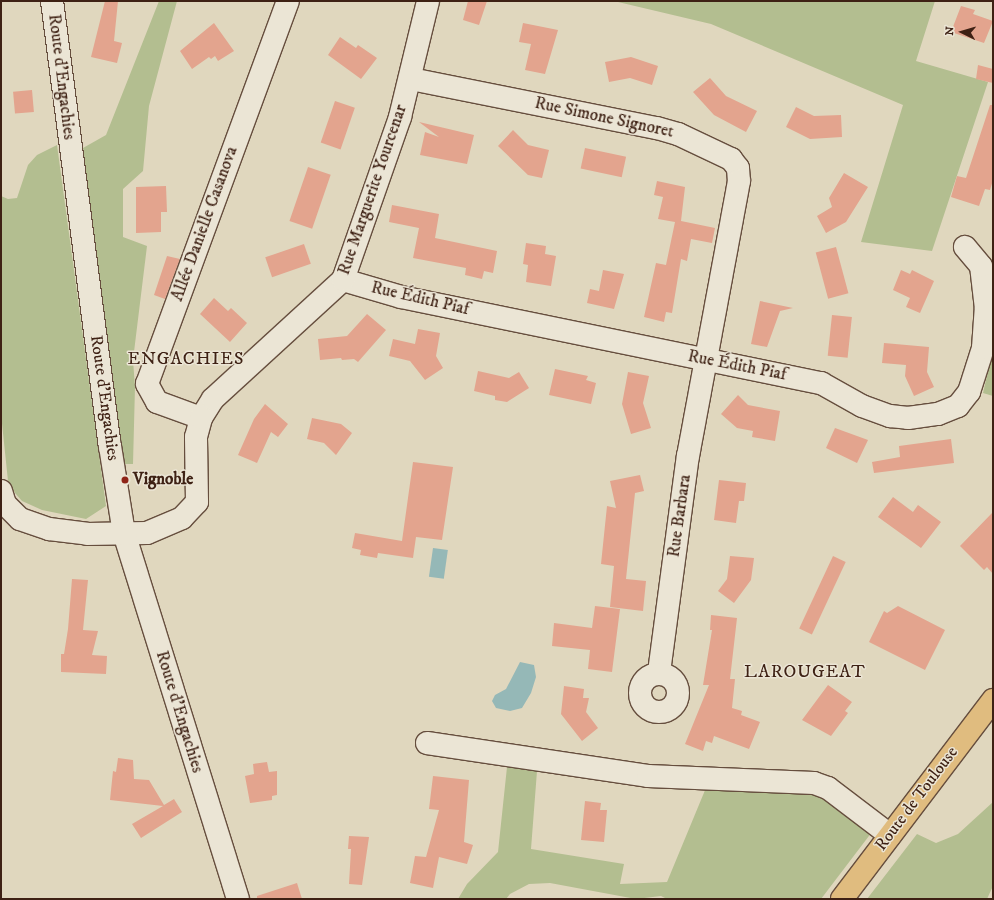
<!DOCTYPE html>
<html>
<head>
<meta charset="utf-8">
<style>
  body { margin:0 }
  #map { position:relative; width:994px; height:900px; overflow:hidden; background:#e0d7be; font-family:"IM FELL DW Pica",serif }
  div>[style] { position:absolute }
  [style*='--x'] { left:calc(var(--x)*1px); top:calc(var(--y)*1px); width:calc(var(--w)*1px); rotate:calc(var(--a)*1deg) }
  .green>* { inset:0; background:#b3be90 }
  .water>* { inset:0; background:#95b8b7; transform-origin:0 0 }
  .building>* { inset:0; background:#e3a48e; transform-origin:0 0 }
  .roads { filter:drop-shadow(1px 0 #664e3e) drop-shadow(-1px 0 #664e3e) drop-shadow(0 1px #664e3e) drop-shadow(0 -1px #664e3e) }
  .minor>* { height:22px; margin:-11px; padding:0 11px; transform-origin:11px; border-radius:11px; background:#ebe5d5 }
  .minor>.ring { margin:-11px; padding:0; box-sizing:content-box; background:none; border:22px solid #ebe5d5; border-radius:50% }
  .major>* { height:22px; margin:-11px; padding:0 11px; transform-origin:11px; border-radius:11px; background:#e0bc7f }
  .dots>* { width:11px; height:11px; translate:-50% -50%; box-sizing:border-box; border:2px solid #ebe5d5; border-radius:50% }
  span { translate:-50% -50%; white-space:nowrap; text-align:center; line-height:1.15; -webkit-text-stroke:3px #ebe5d5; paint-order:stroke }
  .street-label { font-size:17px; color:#3e2114 }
  .poi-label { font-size:17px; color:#3e2114; font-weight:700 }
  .left { translate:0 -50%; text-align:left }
  .neighbourhood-label { font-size:18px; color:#3e2114; letter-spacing:1px }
  .frame { position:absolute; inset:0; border:2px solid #3e2114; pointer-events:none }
  .north { position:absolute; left:942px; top:12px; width:40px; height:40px; -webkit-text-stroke:3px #ebe5d5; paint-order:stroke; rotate:275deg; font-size:11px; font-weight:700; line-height:16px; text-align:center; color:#3e2114 }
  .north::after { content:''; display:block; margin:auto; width:14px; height:18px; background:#3e2114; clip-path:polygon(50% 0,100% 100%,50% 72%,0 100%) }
</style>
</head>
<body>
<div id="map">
  <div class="green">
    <div style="clip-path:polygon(159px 1px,177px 1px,149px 106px,143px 171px,123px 189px,123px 237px,147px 246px,133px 360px,135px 387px,133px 464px,125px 464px,117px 458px,83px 148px,106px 135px)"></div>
    <div style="clip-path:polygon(935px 1px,916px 61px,988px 82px,932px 251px,861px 242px,903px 105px,711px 24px,618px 2px)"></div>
    <div style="clip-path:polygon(57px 145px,106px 506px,86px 519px,42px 510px,22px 501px,15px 493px,8px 481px,1px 414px,1px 196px,8px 199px,17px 198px,28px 165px,37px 155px)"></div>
    <div style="clip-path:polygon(993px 350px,993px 396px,983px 393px)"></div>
    <div style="clip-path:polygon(507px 767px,537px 771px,531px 849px,624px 864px,620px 884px,667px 882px,708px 783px,816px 790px,875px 828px,821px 899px,667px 899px,661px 896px,636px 899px,550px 883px,529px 884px,510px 894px,506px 899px,458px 899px,467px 884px,498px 852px)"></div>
    <div style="clip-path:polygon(993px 802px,993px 886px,987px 899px,867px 899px,917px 834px,936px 843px,958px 834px)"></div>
  </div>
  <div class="water">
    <div style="left:433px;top:548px;width:15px;height:29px;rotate:8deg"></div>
    <div style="clip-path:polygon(520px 662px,534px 665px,536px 677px,531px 693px,522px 708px,510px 711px,496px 708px,492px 701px,495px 695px,506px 689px)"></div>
  </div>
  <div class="building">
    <div style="clip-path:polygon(105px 1px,118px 1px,114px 41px,122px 43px,117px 63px,91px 57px)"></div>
    <div style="clip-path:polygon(468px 1px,487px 1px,479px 25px,463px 20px)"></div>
    <div style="clip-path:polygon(961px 6px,975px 10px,973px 14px,993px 21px,984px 43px,951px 32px)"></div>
    <div style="clip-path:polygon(214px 23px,234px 51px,218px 61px,215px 56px,211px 59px,209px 57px,192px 69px,180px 51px)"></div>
    <div style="clip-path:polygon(523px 23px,558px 30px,545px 74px,525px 70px,531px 44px,519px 42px)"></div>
    <div style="clip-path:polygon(340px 37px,356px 48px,358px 45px,377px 58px,361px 79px,328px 55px)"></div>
    <div style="clip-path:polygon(631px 57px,658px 66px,652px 85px,630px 78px,609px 82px,605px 62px)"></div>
    <div style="clip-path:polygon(978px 65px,993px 69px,993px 83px,976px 79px)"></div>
    <div style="clip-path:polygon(710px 78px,726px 96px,757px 111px,746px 132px,714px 115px,693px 92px)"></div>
    <div style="left:32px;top:90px;width:22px;height:19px;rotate:85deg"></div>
    <div style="left:335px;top:101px;width:21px;height:44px;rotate:19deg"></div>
    <div style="clip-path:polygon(990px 105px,993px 105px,993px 180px,990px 190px,985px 189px,979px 206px,951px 197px,957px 176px,966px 178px)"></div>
    <div style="clip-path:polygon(796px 107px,814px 116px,841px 115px,842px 137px,810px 139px,786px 127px)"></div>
    <div style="clip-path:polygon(419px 122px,474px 135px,467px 164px,420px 155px,425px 132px,439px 137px)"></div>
    <div style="clip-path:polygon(513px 130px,528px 145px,549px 150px,542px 178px,528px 175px,498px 146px)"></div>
    <div style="left:585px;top:148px;width:42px;height:21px;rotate:12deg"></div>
    <div style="left:308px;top:167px;width:24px;height:57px;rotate:19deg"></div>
    <div style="clip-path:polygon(844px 173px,868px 187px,846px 222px,826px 233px,817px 216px,832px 207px,829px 198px)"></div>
    <div style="clip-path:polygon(657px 181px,685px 187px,681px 221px,715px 228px,712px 243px,691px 239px,687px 261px,681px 259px,672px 313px,666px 312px,664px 322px,644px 317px,656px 263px,666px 265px,675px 222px,658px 219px,663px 197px,654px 195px)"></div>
    <div style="clip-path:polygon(166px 186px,167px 212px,161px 212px,161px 232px,136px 233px,136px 187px)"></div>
    <div style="clip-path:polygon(392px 205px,439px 214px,435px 238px,497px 251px,493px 273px,484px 271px,482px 279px,465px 275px,466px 268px,413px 258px,419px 228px,389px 222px)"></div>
    <div style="clip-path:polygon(526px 243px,546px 246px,545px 254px,556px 256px,551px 286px,526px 282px,528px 265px,523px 264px)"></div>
    <div style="left:304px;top:244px;width:21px;height:41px;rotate:71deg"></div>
    <div style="left:836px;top:247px;width:48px;height:21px;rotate:75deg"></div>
    <div style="clip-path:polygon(167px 256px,180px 259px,165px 299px,154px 295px)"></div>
    <div style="clip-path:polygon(603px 270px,624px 274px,614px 309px,587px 303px,590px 289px,599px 291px)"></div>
    <div style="clip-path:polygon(901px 270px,910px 274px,912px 270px,934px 281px,920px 313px,906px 307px,910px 298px,893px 290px)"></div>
    <div style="clip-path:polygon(214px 298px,228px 311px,231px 308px,247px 323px,230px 342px,200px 314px)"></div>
    <div style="clip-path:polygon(760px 301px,793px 308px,780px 311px,767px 347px,751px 344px)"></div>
    <div style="clip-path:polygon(367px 314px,386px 330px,358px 362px,354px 359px,342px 360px,341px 358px,320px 360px,318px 339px,347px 336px)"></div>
    <div style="left:832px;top:315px;width:20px;height:41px;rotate:6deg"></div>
    <div style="clip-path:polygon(418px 329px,440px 333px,436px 356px,443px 368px,425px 380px,410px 361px,389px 356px,393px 339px,415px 344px)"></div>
    <div style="clip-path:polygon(884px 343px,929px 347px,927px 372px,934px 387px,914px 396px,905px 376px,906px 365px,882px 363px)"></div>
    <div style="clip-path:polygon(555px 369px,588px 376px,586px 380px,596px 383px,591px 404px,549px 395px)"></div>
    <div style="clip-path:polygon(478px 371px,509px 378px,519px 372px,529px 388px,507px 402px,495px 400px,495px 396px,474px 391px)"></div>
    <div style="clip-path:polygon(628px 372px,649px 376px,643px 403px,651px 428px,631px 434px,622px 404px)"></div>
    <div style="clip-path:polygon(738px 395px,748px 405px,780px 411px,775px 441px,752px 437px,753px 431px,737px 428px,721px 414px)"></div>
    <div style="clip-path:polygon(265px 404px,288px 424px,278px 437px,271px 432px,257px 463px,238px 455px,254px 419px)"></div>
    <div style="clip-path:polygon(312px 418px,341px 424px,352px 433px,336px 455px,324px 443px,307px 439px)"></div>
    <div style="clip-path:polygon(835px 428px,868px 440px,857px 463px,826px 448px)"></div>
    <div style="clip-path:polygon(951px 439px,954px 463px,874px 473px,872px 462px,900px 457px,899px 446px)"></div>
    <div style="clip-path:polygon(413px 462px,453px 467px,442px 540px,416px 537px,413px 558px,378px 553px,377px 558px,360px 555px,361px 550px,352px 548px,355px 533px,402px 541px)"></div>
    <div style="clip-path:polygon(640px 475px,644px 491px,635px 493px,626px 579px,646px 581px,643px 611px,610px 607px,614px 566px,601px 564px,607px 506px,616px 508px,610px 481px)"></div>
    <div style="clip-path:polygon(719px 480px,746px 483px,744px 501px,739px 501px,736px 523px,714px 520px)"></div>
    <div style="clip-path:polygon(893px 497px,913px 512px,918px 505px,941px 522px,921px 548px,878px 517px)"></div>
    <div style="clip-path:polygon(993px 512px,993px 574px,987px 567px,984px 570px,960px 546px)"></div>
    <div style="clip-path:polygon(730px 556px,754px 558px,751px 580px,734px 603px,718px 591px,727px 579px)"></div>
    <div style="left:833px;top:556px;width:14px;height:80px;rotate:25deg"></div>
    <div style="clip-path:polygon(72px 579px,88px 580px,83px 630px,98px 631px,92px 655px,107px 656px,106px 674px,61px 672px,61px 654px,64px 654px,68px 629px)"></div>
    <div style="clip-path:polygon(595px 606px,620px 609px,612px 672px,588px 669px,590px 650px,552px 646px,554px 623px,592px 628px)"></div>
    <div style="clip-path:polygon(898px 606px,945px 630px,925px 670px,869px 642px,884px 611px,887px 613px)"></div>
    <div style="clip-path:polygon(711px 615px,737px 618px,730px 679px,735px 679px,732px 708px,742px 711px,741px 715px,760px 722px,749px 749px,714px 736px,712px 743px,706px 741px,703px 751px,685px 744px,709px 685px,703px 685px,712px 630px,710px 630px)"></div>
    <div style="clip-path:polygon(828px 685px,852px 702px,845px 711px,848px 713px,831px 736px,802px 720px)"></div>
    <div style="clip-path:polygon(564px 686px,584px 689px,583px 698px,589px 698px,586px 712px,598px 728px,582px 741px,561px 714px)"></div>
    <div style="clip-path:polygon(118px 758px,133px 760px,134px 779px,149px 780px,164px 805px,174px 799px,182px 812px,141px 838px,132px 824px,163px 806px,110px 800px,113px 771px,116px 772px)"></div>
    <div style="clip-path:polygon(267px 762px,269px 772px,277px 771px,277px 795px,272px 796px,272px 800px,250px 803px,245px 776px,254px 774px,253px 764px)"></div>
    <div style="clip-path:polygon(433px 776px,469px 780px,464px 842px,473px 845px,467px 864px,439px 857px,433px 888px,410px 883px,415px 856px,426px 857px,439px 810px,429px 809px)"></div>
    <div style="clip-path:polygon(585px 801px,601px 803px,600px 810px,607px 810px,604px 842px,581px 840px)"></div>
    <div style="clip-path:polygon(349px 836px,369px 837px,362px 885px,349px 884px,351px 849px,348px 849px)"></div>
    <div style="clip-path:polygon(297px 883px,302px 899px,257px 899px,257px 896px)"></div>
  </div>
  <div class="roads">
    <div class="minor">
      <div style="--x:52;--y:1;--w:449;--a:82.6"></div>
      <div style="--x:110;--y:446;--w:88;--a:80.9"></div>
      <div style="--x:124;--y:533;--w:383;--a:72.7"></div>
      <div style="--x:411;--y:79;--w:251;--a:11.3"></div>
      <div style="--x:657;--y:128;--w:22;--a:16"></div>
      <div style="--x:678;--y:134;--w:59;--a:25.3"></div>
      <div style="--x:731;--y:159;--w:11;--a:52"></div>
      <div style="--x:738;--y:168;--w:13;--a:86"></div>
      <div style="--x:739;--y:181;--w:279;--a:100.5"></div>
      <div style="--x:688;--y:455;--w:220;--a:97.6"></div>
      <div style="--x:343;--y:280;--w:60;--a:16.3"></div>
      <div style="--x:401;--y:297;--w:429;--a:11.6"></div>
      <div style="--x:821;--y:383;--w:47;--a:29.3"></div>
      <div style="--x:862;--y:406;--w:30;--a:20"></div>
      <div style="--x:890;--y:416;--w:18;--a:6"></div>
      <div style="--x:908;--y:418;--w:30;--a:-8"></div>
      <div style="--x:938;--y:414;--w:22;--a:-22"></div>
      <div style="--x:958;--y:406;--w:18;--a:-52"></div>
      <div style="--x:969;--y:392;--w:46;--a:-72.3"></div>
      <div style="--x:983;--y:348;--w:39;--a:-86"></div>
      <div style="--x:986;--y:309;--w:43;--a:-96.6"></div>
      <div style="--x:981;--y:266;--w:25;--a:-130"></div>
      <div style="--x:201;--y:418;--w:47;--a:-160"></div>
      <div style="--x:157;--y:402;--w:21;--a:-119"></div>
      <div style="--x:147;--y:384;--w:408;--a:-69.8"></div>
      <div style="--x:1;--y:491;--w:14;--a:73"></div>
      <div style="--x:5;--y:504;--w:21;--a:45"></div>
      <div style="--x:20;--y:519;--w:31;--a:19"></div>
      <div style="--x:49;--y:529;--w:38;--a:7"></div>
      <div style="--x:87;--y:534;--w:60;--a:-1"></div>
      <div style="--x:147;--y:533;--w:38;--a:-23"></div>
      <div style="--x:182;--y:518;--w:22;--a:-47"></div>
      <div style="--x:197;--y:502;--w:65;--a:-90.9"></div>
      <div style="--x:196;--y:437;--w:20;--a:-75"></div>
      <div style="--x:201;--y:418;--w:22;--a:-58"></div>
      <div style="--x:213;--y:399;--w:176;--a:-42.5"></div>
      <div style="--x:343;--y:280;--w:173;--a:-70.7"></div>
      <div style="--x:400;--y:117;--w:119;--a:-76.4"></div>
      <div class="ring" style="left:640px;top:674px;width:16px;height:16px"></div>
      <div style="--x:427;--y:743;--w:223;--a:8.5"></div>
      <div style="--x:648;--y:776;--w:166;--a:2.4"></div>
      <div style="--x:814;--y:783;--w:15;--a:20"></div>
      <div style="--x:828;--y:788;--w:78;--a:37.2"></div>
    </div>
    <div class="major">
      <div style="--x:842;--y:899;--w:250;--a:-52.8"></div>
    </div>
  </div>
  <div class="dots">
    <div style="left:125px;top:480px;background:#8f2418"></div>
  </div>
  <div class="street-label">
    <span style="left:61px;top:77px;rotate:83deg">Route d'Engachies</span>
    <span style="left:604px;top:118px;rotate:12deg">Rue Simone Signoret</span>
    <span style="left:373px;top:190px;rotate:-71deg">Rue Marguerite Yourcenar</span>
    <span style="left:205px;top:224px;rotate:-70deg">Allée Danielle Casanova</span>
    <span style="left:420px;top:299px;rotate:13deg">Rue Édith Piaf</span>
    <span style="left:737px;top:366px;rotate:11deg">Rue Édith Piaf</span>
    <span style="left:104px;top:398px;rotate:82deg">Route d'Engachies</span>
    <span style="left:680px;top:516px;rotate:-82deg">Rue Barbara</span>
    <span style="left:179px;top:712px;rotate:73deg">Route d'Engachies</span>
    <span style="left:917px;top:799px;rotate:-53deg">Route de Toulouse</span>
  </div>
  <div class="poi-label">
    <span class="left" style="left:133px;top:480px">Vignoble</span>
  </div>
  <div class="neighbourhood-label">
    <span style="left:186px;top:359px">ENGACHIES</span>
    <span style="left:805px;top:672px">LAROUGEAT</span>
  </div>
  <div class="frame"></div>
  <div class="north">N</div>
</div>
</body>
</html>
